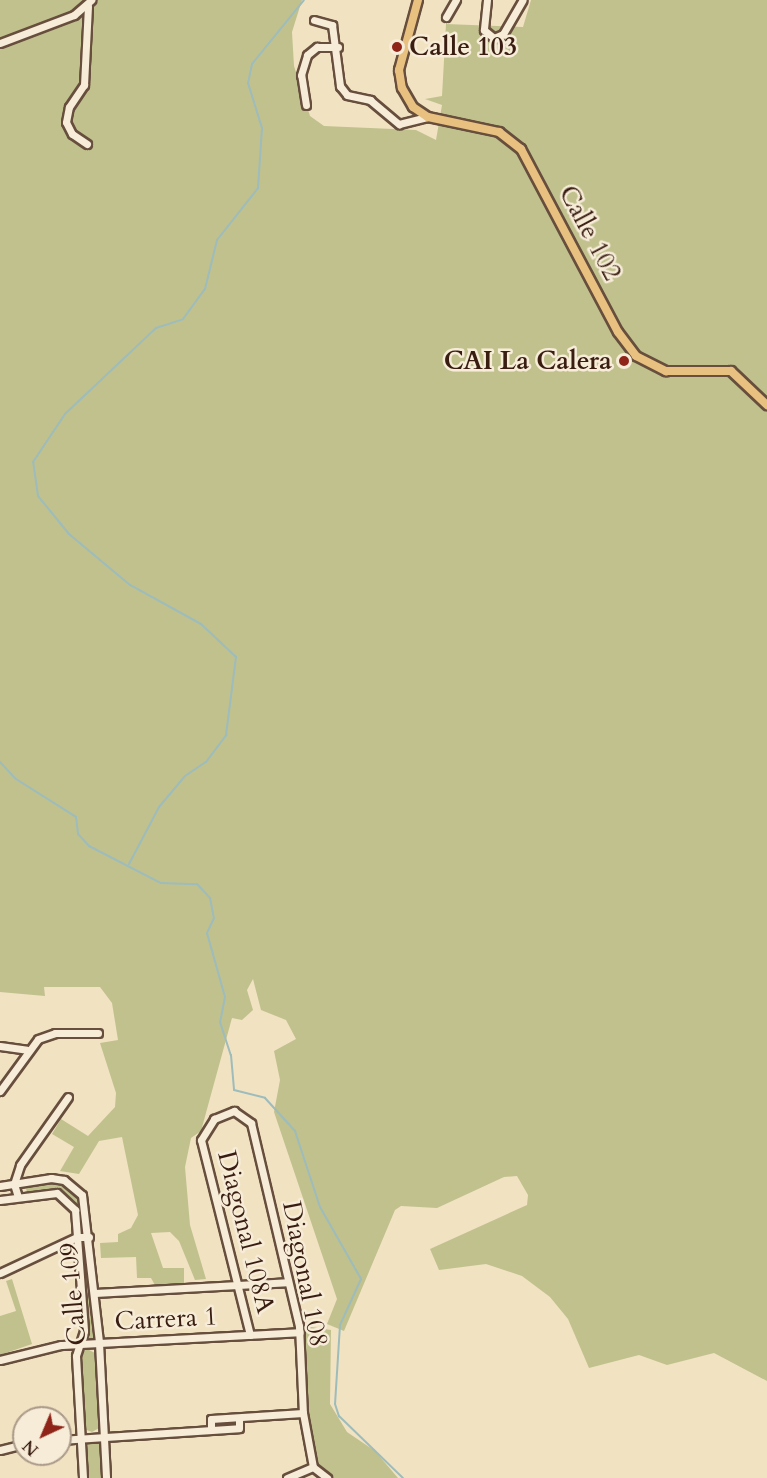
<!DOCTYPE html>
<html>
<head>
<meta charset="utf-8">
<style>
  body { margin:0 }
  #map { position:relative; width:767px; height:1478px; overflow:hidden; background:#f1e2c2; font-family:Cardo,serif }
  div>[style] { position:absolute }
  [style*='--x'] { left:calc(var(--x)*1px); top:calc(var(--y)*1px); width:calc(var(--w)*1px); rotate:calc(var(--a)*1deg) }
  .green>* { inset:0; background:#c1c18e; transform-origin:0 0 }
  .stream>* { height:2px; margin:-1px; padding:0 1px; transform-origin:1px; border-radius:1px; background:#9dbcbb }
  .roads { filter:drop-shadow(2px 0 #674e3d) drop-shadow(-2px 0 #674e3d) drop-shadow(0 2px #674e3d) drop-shadow(0 -2px #674e3d) }
  .minor>* { height:7px; margin:-3.5px; padding:0 3.5px; transform-origin:3.5px; border-radius:3.5px; background:#f6ecd7 }
  .major>* { height:8px; margin:-4px; padding:0 4px; transform-origin:4px; border-radius:4px; background:#e8c181 }
  .dots>* { width:16px; height:16px; translate:-50% -50%; box-sizing:border-box; border:3px solid #f6ecd7; border-radius:50% }
  span { translate:-50% -50%; white-space:nowrap; text-align:center; line-height:1.15; -webkit-text-stroke:5px #f6ecd7; paint-order:stroke }
  .poi-label { font-size:26px; color:#391d11; font-weight:700 }
  .left { translate:0 -50%; text-align:left }
  .right { translate:-100% -50%; text-align:right }
  .street-label { font-size:26px; color:#391d11 }
  .north { position:absolute; left:12px; top:1406px; width:60px; height:60px; box-sizing:border-box; background:#f6ecd7; border:2px solid #a98; border-radius:50%; rotate:224deg; font-size:16px; font-weight:700; line-height:24px; text-align:center; color:#391d11 }
  .north::after { content:''; display:block; margin:auto; width:21px; height:27px; background:#8f2418; clip-path:polygon(50% 0,100% 100%,50% 72%,0 100%) }
</style>
</head>
<body>
<div id="map">
  <div class="green">
    <div style="clip-path:polygon(0 0,302px 0,292px 32px,294px 66px,310px 116px,324px 126px,416px 130px,436px 140px,442px 105px,425px 99px,442px 96px,446px 24px,523px 27px,531px 0,767px 0,767px 1381px,714px 1353px,667px 1365px,639px 1355px,589px 1368px,568px 1319px,550px 1297px,522px 1276px,486px 1264px,439px 1270px,430px 1249px,527px 1205px,528px 1195px,517px 1176px,504px 1177px,437px 1208px,401px 1206px,395px 1210px,344px 1331px,327px 1324px,337px 1299px,274px 1112px,280px 1080px,274px 1051px,296px 1039px,286px 1020px,261px 1010px,253px 979px,247px 990px,253px 1010px,242px 1020px,232px 1018px,201px 1131px,191px 1138px,185px 1167px,190px 1225px,206px 1279px,195px 1280px,179px 1241px,170px 1232px,151px 1233px,163px 1268px,184px 1268px,184px 1288px,156px 1287px,151px 1278px,137px 1278px,136px 1257px,101px 1258px,100px 1243px,118px 1242px,118px 1234px,131px 1228px,138px 1215px,122px 1137px,99px 1141px,79px 1174px,60px 1171px,74px 1147px,52px 1134px,61px 1119px,88px 1136px,115px 1107px,116px 1093px,100px 1043px,118px 1040px,112px 1003px,100px 987px,44px 987px,45px 996px,0 992px)"></div>
    <div style="clip-path:polygon(52px 1181px,74px 1190px,81px 1199px,86px 1231px,81px 1231px,76px 1202px,62px 1190px,27px 1192px,25px 1185px)"></div>
    <div style="left:87px;top:1243px;width:95px;height:7px;rotate:85deg"></div>
    <div style="clip-path:polygon(12px 1279px,32px 1344px,0 1355px,0 1316px,16px 1311px,6px 1281px)"></div>
    <div style="clip-path:polygon(305px 1326px,331px 1330px,330px 1404px,347px 1432px,375px 1451px,398px 1478px,332px 1478px,314px 1464px,306px 1410px)"></div>
    <div style="clip-path:polygon(87px 1349px,95px 1353px,99px 1428px,92px 1432px,84px 1429px,80px 1354px)"></div>
    <div style="clip-path:polygon(91px 1440px,101px 1443px,103px 1478px,88px 1478px,85px 1444px)"></div>
  </div>
  <div class="stream">
    <div style="--x:0;--y:762;--w:23;--a:47"></div>
    <div style="--x:16;--y:779;--w:71;--a:32.3"></div>
    <div style="--x:76;--y:817;--w:17;--a:83"></div>
    <div style="--x:78;--y:834;--w:16;--a:47"></div>
    <div style="--x:89;--y:846;--w:81;--a:27.2"></div>
    <div style="--x:161;--y:883;--w:36;--a:2"></div>
    <div style="--x:197;--y:884;--w:19;--a:47"></div>
    <div style="--x:210;--y:898;--w:20;--a:79"></div>
    <div style="--x:214;--y:918;--w:17;--a:115"></div>
    <div style="--x:207;--y:933;--w:66;--a:74.3"></div>
    <div style="--x:225;--y:997;--w:25;--a:101"></div>
    <div style="--x:220;--y:1022;--w:35;--a:72"></div>
    <div style="--x:231;--y:1055;--w:35;--a:85"></div>
    <div style="--x:234;--y:1090;--w:32;--a:14"></div>
    <div style="--x:265;--y:1098;--w:45;--a:47.7"></div>
    <div style="--x:295;--y:1131;--w:80;--a:71.8"></div>
    <div style="--x:320;--y:1207;--w:83;--a:60.3"></div>
    <div style="--x:361;--y:1279;--w:51;--a:114.5"></div>
    <div style="--x:340;--y:1325;--w:79;--a:93.6"></div>
    <div style="--x:335;--y:1404;--w:13;--a:72"></div>
    <div style="--x:339;--y:1416;--w:89;--a:44.1"></div>
    <div style="--x:129;--y:864;--w:64;--a:-62.2"></div>
    <div style="--x:159;--y:807;--w:40;--a:-50"></div>
    <div style="--x:185;--y:776;--w:25;--a:-34"></div>
    <div style="--x:206;--y:762;--w:34;--a:-53"></div>
    <div style="--x:226;--y:735;--w:79;--a:-82.7"></div>
    <div style="--x:236;--y:657;--w:48;--a:-136.7"></div>
    <div style="--x:201;--y:624;--w:81;--a:-151.2"></div>
    <div style="--x:130;--y:585;--w:80;--a:-140.1"></div>
    <div style="--x:69;--y:534;--w:49;--a:-129.2"></div>
    <div style="--x:38;--y:496;--w:34;--a:-98"></div>
    <div style="--x:33;--y:462;--w:58;--a:-56.3"></div>
    <div style="--x:65;--y:414;--w:125;--a:-43.4"></div>
    <div style="--x:156;--y:328;--w:28;--a:-18"></div>
    <div style="--x:183;--y:319;--w:37;--a:-54"></div>
    <div style="--x:205;--y:289;--w:50;--a:-76.2"></div>
    <div style="--x:217;--y:240;--w:66;--a:-51.7"></div>
    <div style="--x:258;--y:188;--w:60;--a:-86.2"></div>
    <div style="--x:262;--y:128;--w:47;--a:-107.3"></div>
    <div style="--x:248;--y:83;--w:19;--a:-78"></div>
    <div style="--x:252;--y:64;--w:82;--a:-50.9"></div>
  </div>
  <div class="roads">
    <div class="minor">
      <div style="--x:487;--y:0;--w:30;--a:96"></div>
      <div style="--x:484;--y:30;--w:13;--a:39"></div>
      <div style="--x:494;--y:38;--w:10;--a:-24"></div>
      <div style="--x:503;--y:34;--w:39;--a:-60"></div>
      <div style="--x:446;--y:17;--w:20;--a:-60"></div>
      <div style="--x:314;--y:20;--w:19;--a:16"></div>
      <div style="--x:332;--y:25;--w:62;--a:82.5"></div>
      <div style="--x:340;--y:86;--w:11;--a:52"></div>
      <div style="--x:347;--y:95;--w:24;--a:12"></div>
      <div style="--x:370;--y:100;--w:38;--a:40"></div>
      <div style="--x:399;--y:124;--w:30;--a:-14"></div>
      <div style="--x:0;--y:43;--w:79;--a:-20.7"></div>
      <div style="--x:74;--y:15;--w:23;--a:-41"></div>
      <div style="--x:306;--y:105;--w:30;--a:-99"></div>
      <div style="--x:301;--y:75;--w:21;--a:-73"></div>
      <div style="--x:307;--y:55;--w:13;--a:-39"></div>
      <div style="--x:317;--y:47;--w:21;--a:0"></div>
      <div style="--x:87;--y:144;--w:18;--a:-146"></div>
      <div style="--x:72;--y:134;--w:13;--a:-117"></div>
      <div style="--x:66;--y:122;--w:15;--a:-79"></div>
      <div style="--x:69;--y:107;--w:27;--a:-56"></div>
      <div style="--x:84;--y:85;--w:79;--a:-87.1"></div>
      <div style="--x:0;--y:1046;--w:27;--a:8"></div>
      <div style="--x:0;--y:1091;--w:64;--a:-53.8"></div>
      <div style="--x:38;--y:1039;--w:18;--a:-19"></div>
      <div style="--x:55;--y:1033;--w:43;--a:0"></div>
      <div style="--x:0;--y:1186;--w:52;--a:-8.9"></div>
      <div style="--x:51;--y:1178;--w:13;--a:9"></div>
      <div style="--x:64;--y:1180;--w:23;--a:40"></div>
      <div style="--x:82;--y:1195;--w:149;--a:83.4"></div>
      <div style="--x:99;--y:1343;--w:135;--a:87"></div>
      <div style="--x:18;--y:1197;--w:14;--a:-107"></div>
      <div style="--x:14;--y:1184;--w:20;--a:-72"></div>
      <div style="--x:20;--y:1165;--w:83;--a:-54.8"></div>
      <div style="--x:0;--y:1200;--w:57;--a:-7"></div>
      <div style="--x:57;--y:1193;--w:25;--a:43"></div>
      <div style="--x:75;--y:1210;--w:121;--a:85.7"></div>
      <div style="--x:84;--y:1331;--w:26;--a:108"></div>
      <div style="--x:76;--y:1356;--w:122;--a:86.7"></div>
      <div style="--x:0;--y:1273;--w:85;--a:-25.1"></div>
      <div style="--x:77;--y:1237;--w:12;--a:0"></div>
      <div style="--x:94;--y:1293;--w:194;--a:-3.2"></div>
      <div style="--x:250;--y:1335;--w:201;--a:-104.1"></div>
      <div style="--x:201;--y:1140;--w:25;--a:-58"></div>
      <div style="--x:214;--y:1119;--w:22;--a:-22"></div>
      <div style="--x:234;--y:1111;--w:21;--a:35"></div>
      <div style="--x:251;--y:1123;--w:209;--a:76.7"></div>
      <div style="--x:299;--y:1326;--w:87;--a:87.4"></div>
      <div style="--x:303;--y:1413;--w:55;--a:79.5"></div>
      <div style="--x:0;--y:1360;--w:63;--a:-13.8"></div>
      <div style="--x:61;--y:1345;--w:239;--a:-3.1"></div>
      <div style="--x:211;--y:1429;--w:10;--a:-90"></div>
      <div style="--x:211;--y:1419;--w:92;--a:-3.7"></div>
      <div style="--x:60;--y:1440;--w:179;--a:-3.8"></div>
      <div style="--x:239;--y:1428;--w:10;--a:-90"></div>
      <div style="--x:0;--y:1450;--w:25;--a:-14"></div>
      <div style="--x:313;--y:1467;--w:18;--a:38"></div>
      <div style="--x:287;--y:1478;--w:28;--a:-23"></div>
    </div>
    <div class="major">
      <div style="--x:418;--y:0;--w:73;--a:105.2"></div>
      <div style="--x:399;--y:70;--w:18;--a:81"></div>
      <div style="--x:402;--y:88;--w:22;--a:60"></div>
      <div style="--x:413;--y:107;--w:18;--a:34"></div>
      <div style="--x:428;--y:117;--w:73;--a:11.9"></div>
      <div style="--x:499;--y:132;--w:28;--a:38"></div>
      <div style="--x:521;--y:149;--w:207;--a:62.1"></div>
      <div style="--x:618;--y:332;--w:30;--a:53"></div>
      <div style="--x:636;--y:356;--w:34;--a:27"></div>
      <div style="--x:666;--y:371;--w:65;--a:0"></div>
      <div style="--x:731;--y:371;--w:50;--a:43.4"></div>
    </div>
  </div>
  <div class="dots">
    <div style="left:397px;top:47px;background:#8f2418"></div>
    <div style="left:624px;top:361px;background:#8f2418"></div>
  </div>
  <div class="poi-label">
    <span class="left" style="left:409px;top:47px">Calle 103</span>
    <span class="right" style="left:612px;top:361px">CAI La Calera</span>
  </div>
  <div class="street-label">
    <span style="left:590px;top:233px;rotate:62deg">Calle 102</span>
    <span style="left:246px;top:1232px;rotate:76deg">Diagonal 108A</span>
    <span style="left:305px;top:1274px;rotate:79deg">Diagonal 108</span>
    <span style="left:73px;top:1294px;rotate:-95deg">Calle 109</span>
    <span style="left:166px;top:1319px;rotate:-3deg">Carrera 1</span>
  </div>
  <div class="north">N</div>
</div>
</body>
</html>
